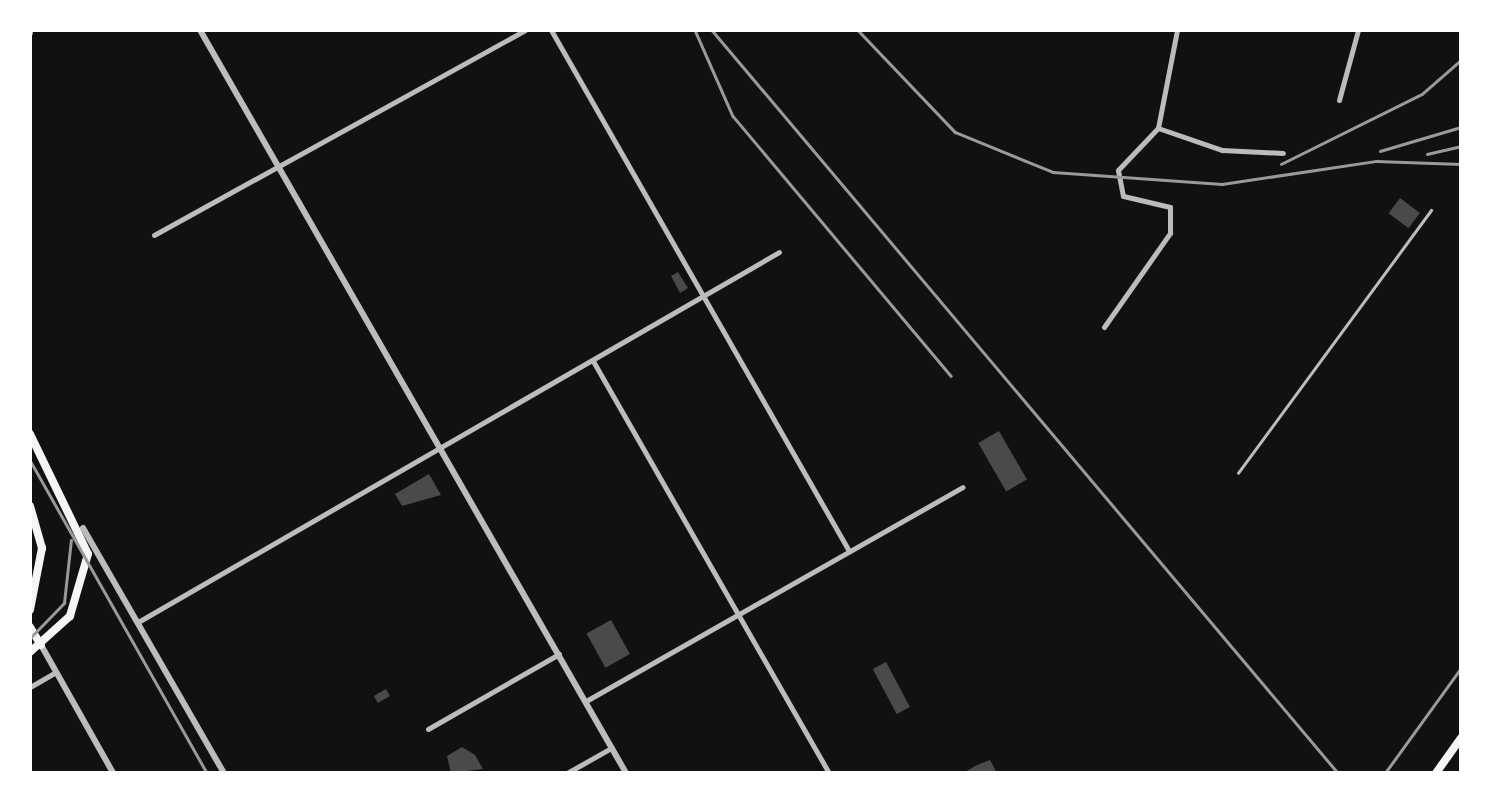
<!DOCTYPE html>
<html>
<head>
<meta charset="utf-8">
<style>
  body { margin:0 }
  #map { position:relative; width:1491px; height:803px; overflow:hidden; background:#111; font-family:Mulish,sans-serif }
  div>[style] { position:absolute }
  [style*='--x'] { left:calc(var(--x)*1px); top:calc(var(--y)*1px); width:calc(var(--w)*1px); rotate:calc(var(--a)*1deg) }
  .building>* { inset:0; background:#4a4a4a; transform-origin:0 0 }
  .service>* { height:2.5px; margin:-1.25px; padding:0 1.25px; transform-origin:1.25px; border-radius:1.25px; background:#bcbcbc }
  .minor>* { height:5px; margin:-2.5px; padding:0 2.5px; transform-origin:2.5px; border-radius:2.5px; background:#bcbcbc }
  .tertiary>* { height:6px; margin:-3px; padding:0 3px; transform-origin:3px; border-radius:3px; background:#bcbcbc }
  .primary>* { height:8px; margin:-4px; padding:0 4px; transform-origin:4px; border-radius:4px; background:#f5f5f5 }
  .tram>* { height:2.5px; margin:-1.25px; padding:0 1.25px; transform-origin:1.25px; border-radius:1.25px; background:#9a9a9a }
  .rail>* { height:2.5px; margin:-1.25px; padding:0 1.25px; transform-origin:1.25px; border-radius:1.25px; background:#9a9a9a }
  span { translate:-50% -50%; white-space:nowrap; text-align:center; line-height:1.15; -webkit-text-stroke:10px #fff; paint-order:stroke }
  .frame { position:absolute; inset:0; border:32px solid #fff; pointer-events:none }
</style>
</head>
<body>
<div id="map">
  <div class="building">
    <div style="left:1400px;top:198px;width:25px;height:19px;rotate:37deg"></div>
    <div style="clip-path:polygon(678px 272px,688px 288px,680px 293px,671px 276px)"></div>
    <div style="left:999px;top:431px;width:56px;height:24px;rotate:60deg"></div>
    <div style="clip-path:polygon(429px 474px,441px 495px,402px 506px,395px 494px)"></div>
    <div style="left:611px;top:620px;width:39px;height:28px;rotate:61deg"></div>
    <div style="left:886px;top:662px;width:51px;height:15px;rotate:62deg"></div>
    <div style="left:386px;top:689px;width:8px;height:14px;rotate:60deg"></div>
    <div style="clip-path:polygon(462px 747px,475px 755px,483px 769px,451px 773px,447px 756px)"></div>
    <div style="clip-path:polygon(990px 760px,997px 773px,963px 773px,977px 765px)"></div>
  </div>
  <div class="service">
    <div style="--x:1238;--y:473;--w:326;--a:-53.7"></div>
  </div>
  <div class="minor">
    <div style="--x:551;--y:30;--w:600;--a:60.23"></div>
    <div style="--x:1339;--y:100;--w:73;--a:-74.8"></div>
    <div style="--x:1158;--y:128;--w:68;--a:19"></div>
    <div style="--x:1222;--y:150;--w:61;--a:2.8"></div>
    <div style="--x:154;--y:235;--w:424;--a:-28.9"></div>
    <div style="--x:1104;--y:327;--w:115;--a:-54.9"></div>
    <div style="--x:1170;--y:233;--w:26;--a:-90"></div>
    <div style="--x:1170;--y:207;--w:48;--a:-166.8"></div>
    <div style="--x:1123;--y:196;--w:26;--a:-101"></div>
    <div style="--x:1118;--y:170;--w:58;--a:-46.4"></div>
    <div style="--x:1158;--y:128;--w:100;--a:-79"></div>
    <div style="--x:593;--y:361;--w:475;--a:60.2"></div>
    <div style="--x:138;--y:622;--w:740;--a:-29.99"></div>
    <div style="--x:30;--y:687;--w:30;--a:-30"></div>
    <div style="--x:586;--y:701;--w:433;--a:-29.6"></div>
    <div style="--x:428;--y:729;--w:151;--a:-29.8"></div>
    <div style="--x:567;--y:773;--w:51;--a:-29.6"></div>
  </div>
  <div class="tertiary">
    <div style="--x:200;--y:30;--w:856;--a:60.17"></div>
    <div style="--x:30;--y:33;--w:3;--a:-90"></div>
    <div style="--x:83;--y:528;--w:283;--a:60.1"></div>
    <div style="--x:41;--y:645;--w:147;--a:60.6"></div>
  </div>
  <div class="primary">
    <div style="--x:30;--y:434;--w:133;--a:64.2"></div>
    <div style="--x:88;--y:554;--w:65;--a:106.2"></div>
    <div style="--x:70;--y:616;--w:54;--a:138"></div>
    <div style="--x:30;--y:506;--w:44;--a:74.1"></div>
    <div style="--x:42;--y:548;--w:63;--a:101"></div>
    <div style="--x:30;--y:627;--w:21;--a:59"></div>
    <div style="--x:1436;--y:773;--w:43;--a:-54.5"></div>
  </div>
  <div class="tram">
    <div style="--x:30;--y:460;--w:360;--a:60.5"></div>
    <div style="--x:30;--y:638;--w:49;--a:-45.8"></div>
    <div style="--x:64;--y:603;--w:63;--a:-83.7"></div>
    <div style="--x:1385;--y:773;--w:130;--a:-54.1"></div>
  </div>
  <div class="rail">
    <div style="--x:695;--y:30;--w:94;--a:66.2"></div>
    <div style="--x:733;--y:116;--w:339;--a:50"></div>
    <div style="--x:712;--y:30;--w:972;--a:49.88"></div>
    <div style="--x:858;--y:30;--w:141;--a:46.4"></div>
    <div style="--x:955;--y:132;--w:106;--a:22.2"></div>
    <div style="--x:1053;--y:172;--w:169;--a:4.1"></div>
    <div style="--x:1222;--y:184;--w:156;--a:-8.5"></div>
    <div style="--x:1376;--y:161;--w:85;--a:2"></div>
    <div style="--x:1380;--y:151;--w:84;--a:-16.5"></div>
    <div style="--x:1427;--y:154;--w:35;--a:-13"></div>
    <div style="--x:1281;--y:164;--w:157;--a:-26.4"></div>
    <div style="--x:1422;--y:94;--w:52;--a:-41.1"></div>
  </div>
  <div class="frame"></div>
</div>
</body>
</html>
